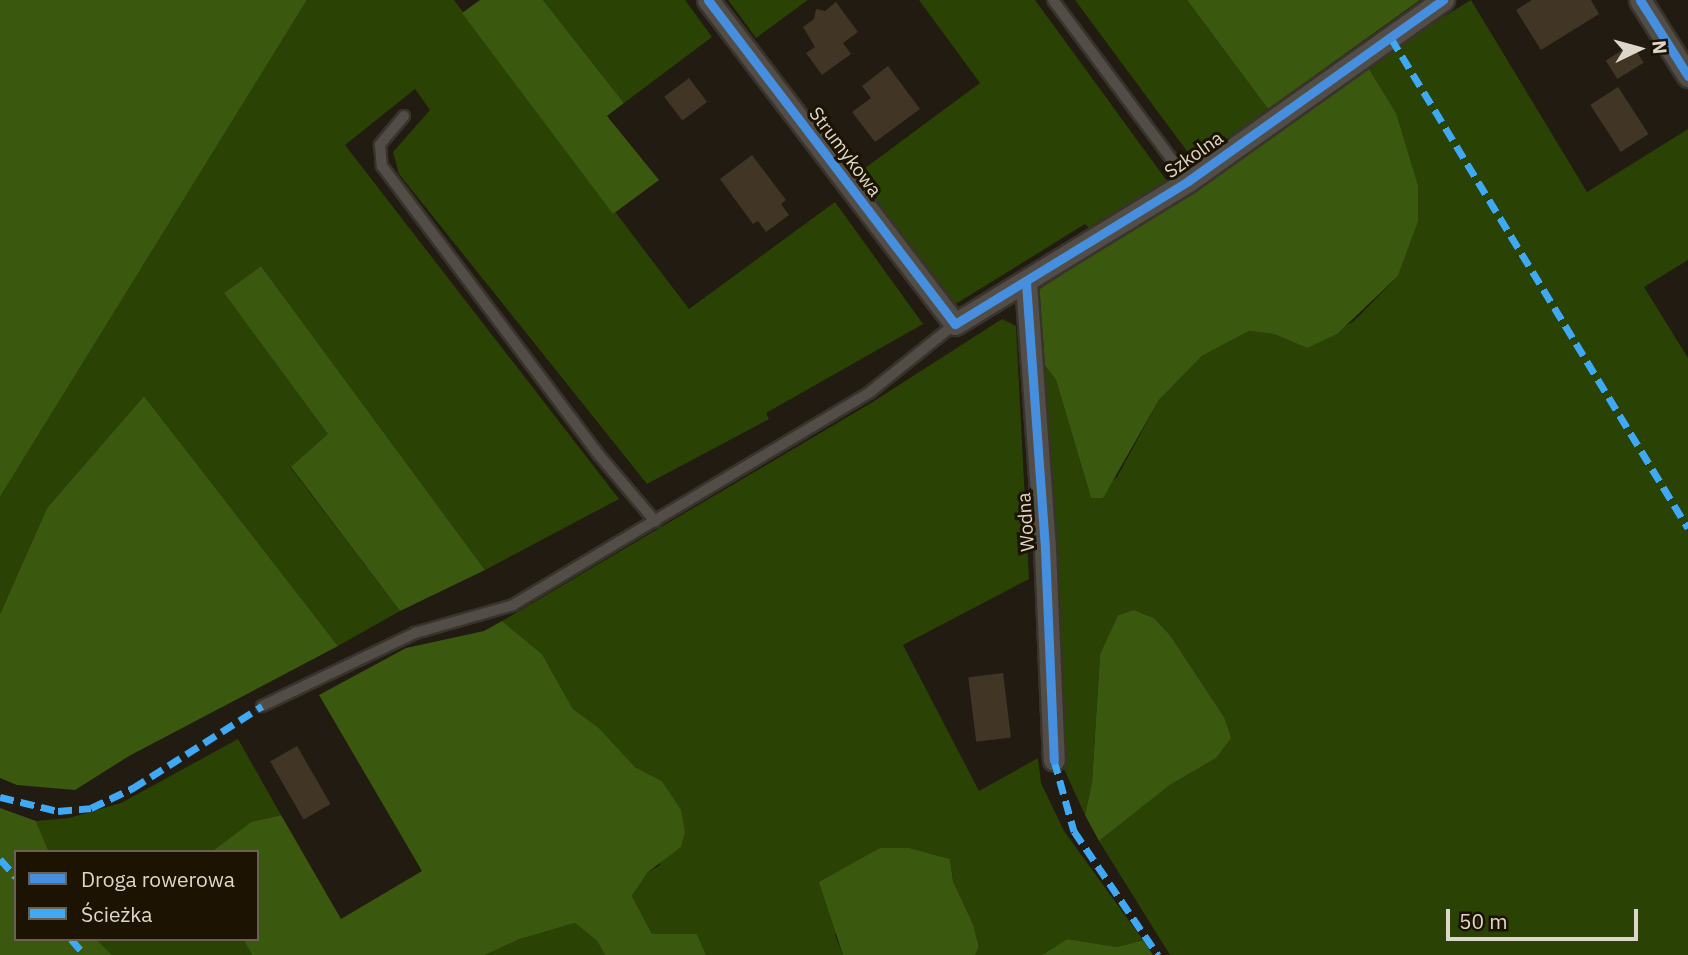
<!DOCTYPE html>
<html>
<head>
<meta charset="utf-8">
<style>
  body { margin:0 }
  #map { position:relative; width:1688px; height:955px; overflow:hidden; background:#211b11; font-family:"IBM Plex Sans",sans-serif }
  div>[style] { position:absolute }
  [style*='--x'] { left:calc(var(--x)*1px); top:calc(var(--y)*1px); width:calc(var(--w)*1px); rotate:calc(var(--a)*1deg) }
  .green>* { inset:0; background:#2a4203 }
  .forest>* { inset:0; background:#3a580e }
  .building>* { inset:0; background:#413626; transform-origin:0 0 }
  .roads { filter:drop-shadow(2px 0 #38342d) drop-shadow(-2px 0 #38342d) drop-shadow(0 2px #38342d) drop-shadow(0 -2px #38342d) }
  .lane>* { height:10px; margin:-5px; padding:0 5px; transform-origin:5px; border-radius:5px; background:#524e47 }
  .street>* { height:21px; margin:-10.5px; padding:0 10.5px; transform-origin:10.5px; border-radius:10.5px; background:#524e47 }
  .quiet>* { height:7px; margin-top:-3.5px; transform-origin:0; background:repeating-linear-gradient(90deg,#3fa9f5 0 14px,transparent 0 21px) }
  .cycleway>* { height:9px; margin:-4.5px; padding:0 4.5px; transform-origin:4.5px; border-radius:4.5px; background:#468fdf }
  span { translate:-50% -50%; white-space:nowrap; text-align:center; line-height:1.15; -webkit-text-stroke:6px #1d1303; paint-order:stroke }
  .street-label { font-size:19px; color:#ddd7cb }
  .legend { position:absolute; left:14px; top:850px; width:245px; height:91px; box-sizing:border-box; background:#1d1303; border:2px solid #6a6153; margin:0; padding:9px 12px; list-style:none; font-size:21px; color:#ddd7cb }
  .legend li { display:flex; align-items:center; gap:14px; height:35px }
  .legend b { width:35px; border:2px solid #6a6153 }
  .north { position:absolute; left:1604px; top:14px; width:70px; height:70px; -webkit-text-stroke:5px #1d1303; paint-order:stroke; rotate:85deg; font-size:19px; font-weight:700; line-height:28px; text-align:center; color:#ddd7cb }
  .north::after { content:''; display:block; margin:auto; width:24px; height:32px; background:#ddd7cb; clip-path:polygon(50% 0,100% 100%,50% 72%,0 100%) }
  .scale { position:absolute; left:1446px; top:909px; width:192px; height:32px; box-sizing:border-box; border:4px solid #ddd7cb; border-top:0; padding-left:9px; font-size:21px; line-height:24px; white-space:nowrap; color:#ddd7cb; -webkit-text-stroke:5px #1d1303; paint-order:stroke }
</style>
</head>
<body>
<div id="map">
  <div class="green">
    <div style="clip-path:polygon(307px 0,454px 0,689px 309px,835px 202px,923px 324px,766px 413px,769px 419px,647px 484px,399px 174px,393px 152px,430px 110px,415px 89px,345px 145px,619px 499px,485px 570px,261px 266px,224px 293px,329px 434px,291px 468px,400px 611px,338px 646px,144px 396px,47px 508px,0 614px,0 497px)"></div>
    <div style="clip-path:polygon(543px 0,685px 0,712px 37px,624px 103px)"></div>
    <div style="clip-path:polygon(728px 0,808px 0,756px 38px)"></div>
    <div style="clip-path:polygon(919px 0,1035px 0,1167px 181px,1091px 230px,1085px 224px,954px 305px,857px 174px,980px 83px)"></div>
    <div style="clip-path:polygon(1075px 0,1187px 0,1268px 109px,1195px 162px)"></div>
    <div style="clip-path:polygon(1471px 0,1587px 192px,1688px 129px,1688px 260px,1644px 287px,1688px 358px,1688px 955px,1170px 955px,1099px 841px,1170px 785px,1216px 758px,1224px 717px,1170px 635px,1154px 618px,1134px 610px,1118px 615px,1100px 654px,1092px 782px,1085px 815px,1064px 769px,1038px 356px,1056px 380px,1091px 498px,1117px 477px,1159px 400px,1202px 356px,1249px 331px,1274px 334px,1307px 348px,1354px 321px,1398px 276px,1418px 222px,1396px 113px,1366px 64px)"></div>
    <div style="clip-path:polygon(1002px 319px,1016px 326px,1029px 579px,903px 645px,979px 791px,1038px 758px,1041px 783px,1064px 831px,1143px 940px,1117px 947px,1067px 939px,1042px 955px,975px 955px,979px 947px,973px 924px,953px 881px,950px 859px,908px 848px,880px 848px,835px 935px,843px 955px,706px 955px,697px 934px,652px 934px,632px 896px,648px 872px,660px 865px,662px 781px,635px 767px,599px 728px,573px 709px,542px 654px,502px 621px,871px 403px)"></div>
    <div style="clip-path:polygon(238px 739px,281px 815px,251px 822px,211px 852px,49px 852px,36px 821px,69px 818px,121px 803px)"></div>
    <div style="clip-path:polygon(575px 923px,597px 941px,605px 955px,485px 955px,520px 939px)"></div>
    <div style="clip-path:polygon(96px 939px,243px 939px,252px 955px,112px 955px)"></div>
  </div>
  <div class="forest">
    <div style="clip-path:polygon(0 0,307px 0,0 497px)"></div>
    <div style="clip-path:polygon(480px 0,543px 0,624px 103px,607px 116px,659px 180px,613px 214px,462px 13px)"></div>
    <div style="clip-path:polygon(1187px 0,1420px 0,1268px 109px)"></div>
    <div style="clip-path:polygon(1366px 64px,1396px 113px,1418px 186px,1418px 222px,1398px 276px,1337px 334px,1307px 348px,1274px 334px,1249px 331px,1202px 356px,1159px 400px,1103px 498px,1091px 498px,1056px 380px,1038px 356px,1038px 290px,1180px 198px)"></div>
    <div style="clip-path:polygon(261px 266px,485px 570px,400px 611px,291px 467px,328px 434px,224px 293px)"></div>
    <div style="clip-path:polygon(144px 396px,338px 646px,129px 756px,75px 790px,17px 785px,0 778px,0 614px,47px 508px)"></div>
    <div style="clip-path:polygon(1134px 610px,1154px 618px,1170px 635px,1224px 717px,1231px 738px,1216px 758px,1170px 785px,1099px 841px,1085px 815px,1092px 782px,1100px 654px,1118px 615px)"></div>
    <div style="clip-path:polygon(502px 621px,542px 654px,573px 709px,599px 728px,635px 767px,662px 781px,681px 810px,685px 832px,681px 847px,648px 872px,632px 896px,652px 934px,697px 934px,706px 955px,605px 955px,597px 941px,575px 923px,520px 939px,485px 955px,252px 955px,243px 939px,257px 939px,257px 852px,211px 852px,251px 822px,281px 815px,341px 919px,422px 871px,319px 695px,406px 648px,484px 631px)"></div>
    <div style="clip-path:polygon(0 808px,36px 821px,49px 852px,16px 852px,16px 939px,96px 939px,112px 955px,0 955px)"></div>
    <div style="clip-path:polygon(880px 848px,909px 848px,950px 859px,953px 881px,973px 924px,979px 947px,975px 955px,843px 955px,819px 882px)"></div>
    <div style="clip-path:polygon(1067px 939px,1117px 947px,1143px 940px,1153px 955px,1042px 955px)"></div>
  </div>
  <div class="building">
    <div style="clip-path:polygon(1532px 0,1591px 0,1599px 14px,1541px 50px,1516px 10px)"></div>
    <div style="clip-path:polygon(836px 2px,858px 32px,843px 43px,851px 54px,822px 75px,806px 53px,815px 47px,803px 27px,814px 19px,816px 9px,825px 11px)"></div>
    <div style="left:1632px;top:44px;width:22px;height:31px;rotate:58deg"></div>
    <div style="clip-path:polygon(888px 66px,920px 109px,875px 142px,852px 112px,871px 98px,862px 86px)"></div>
    <div style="left:689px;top:78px;width:30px;height:31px;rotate:53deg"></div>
    <div style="left:1618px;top:87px;width:56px;height:33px;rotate:57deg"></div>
    <div style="clip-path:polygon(752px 155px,786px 200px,781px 204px,789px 215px,766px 232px,758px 221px,753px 224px,720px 179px)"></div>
    <div style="left:1003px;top:673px;width:65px;height:35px;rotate:83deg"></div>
    <div style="left:297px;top:746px;width:67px;height:31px;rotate:60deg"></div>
  </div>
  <div class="roads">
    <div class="lane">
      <div style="--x:1053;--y:0;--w:226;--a:53.3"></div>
      <div style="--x:404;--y:116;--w:38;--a:130"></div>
      <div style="--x:380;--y:145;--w:21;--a:85"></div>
      <div style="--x:382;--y:166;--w:361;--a:53.1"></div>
      <div style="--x:599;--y:455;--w:87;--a:49.7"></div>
      <div style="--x:262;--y:706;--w:170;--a:-25.5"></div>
      <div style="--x:415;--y:633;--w:102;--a:-15.9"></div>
      <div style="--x:513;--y:605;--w:416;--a:-30.8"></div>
      <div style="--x:870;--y:392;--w:109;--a:-38.7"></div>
    </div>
    <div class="street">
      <div style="--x:708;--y:0;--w:407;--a:52.7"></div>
      <div style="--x:955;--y:324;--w:273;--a:-31.5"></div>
      <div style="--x:1188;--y:181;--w:313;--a:-35.4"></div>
      <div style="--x:1640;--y:0;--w:90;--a:57.7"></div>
      <div style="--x:1026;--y:283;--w:267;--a:85.9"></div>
      <div style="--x:1045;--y:549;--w:211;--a:87.6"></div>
    </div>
  </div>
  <div class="quiet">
    <div style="--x:1391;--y:38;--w:573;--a:58.78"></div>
    <div style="--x:1054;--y:760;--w:74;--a:74.3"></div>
    <div style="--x:1074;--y:831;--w:150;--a:55.9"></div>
    <div style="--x:0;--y:797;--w:60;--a:13.6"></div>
    <div style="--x:58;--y:811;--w:33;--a:-5"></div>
    <div style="--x:91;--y:808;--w:47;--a:-25.5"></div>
    <div style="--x:133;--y:788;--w:153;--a:-32.4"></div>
    <div style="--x:0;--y:859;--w:24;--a:48"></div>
    <div style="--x:71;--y:939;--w:21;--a:49"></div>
  </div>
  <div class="cycleway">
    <div style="--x:708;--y:0;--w:407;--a:52.7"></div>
    <div style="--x:955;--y:324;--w:273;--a:-31.5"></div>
    <div style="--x:1188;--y:181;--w:313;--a:-35.4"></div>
    <div style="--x:1640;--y:0;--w:90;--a:57.7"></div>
    <div style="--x:1026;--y:283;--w:267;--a:85.9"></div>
    <div style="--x:1045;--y:549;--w:211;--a:87.6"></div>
  </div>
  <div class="street-label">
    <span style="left:845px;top:152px;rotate:53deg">Strumykowa</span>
    <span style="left:1194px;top:155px;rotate:-35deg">Szkolna</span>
    <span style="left:1026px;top:522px;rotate:-94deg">Wodna</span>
  </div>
  <ul class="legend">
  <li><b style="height:9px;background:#468fdf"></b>Droga rowerowa</li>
  <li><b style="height:9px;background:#3fa9f5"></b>Ścieżka</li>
  </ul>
  <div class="north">N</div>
  <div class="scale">50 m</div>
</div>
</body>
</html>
